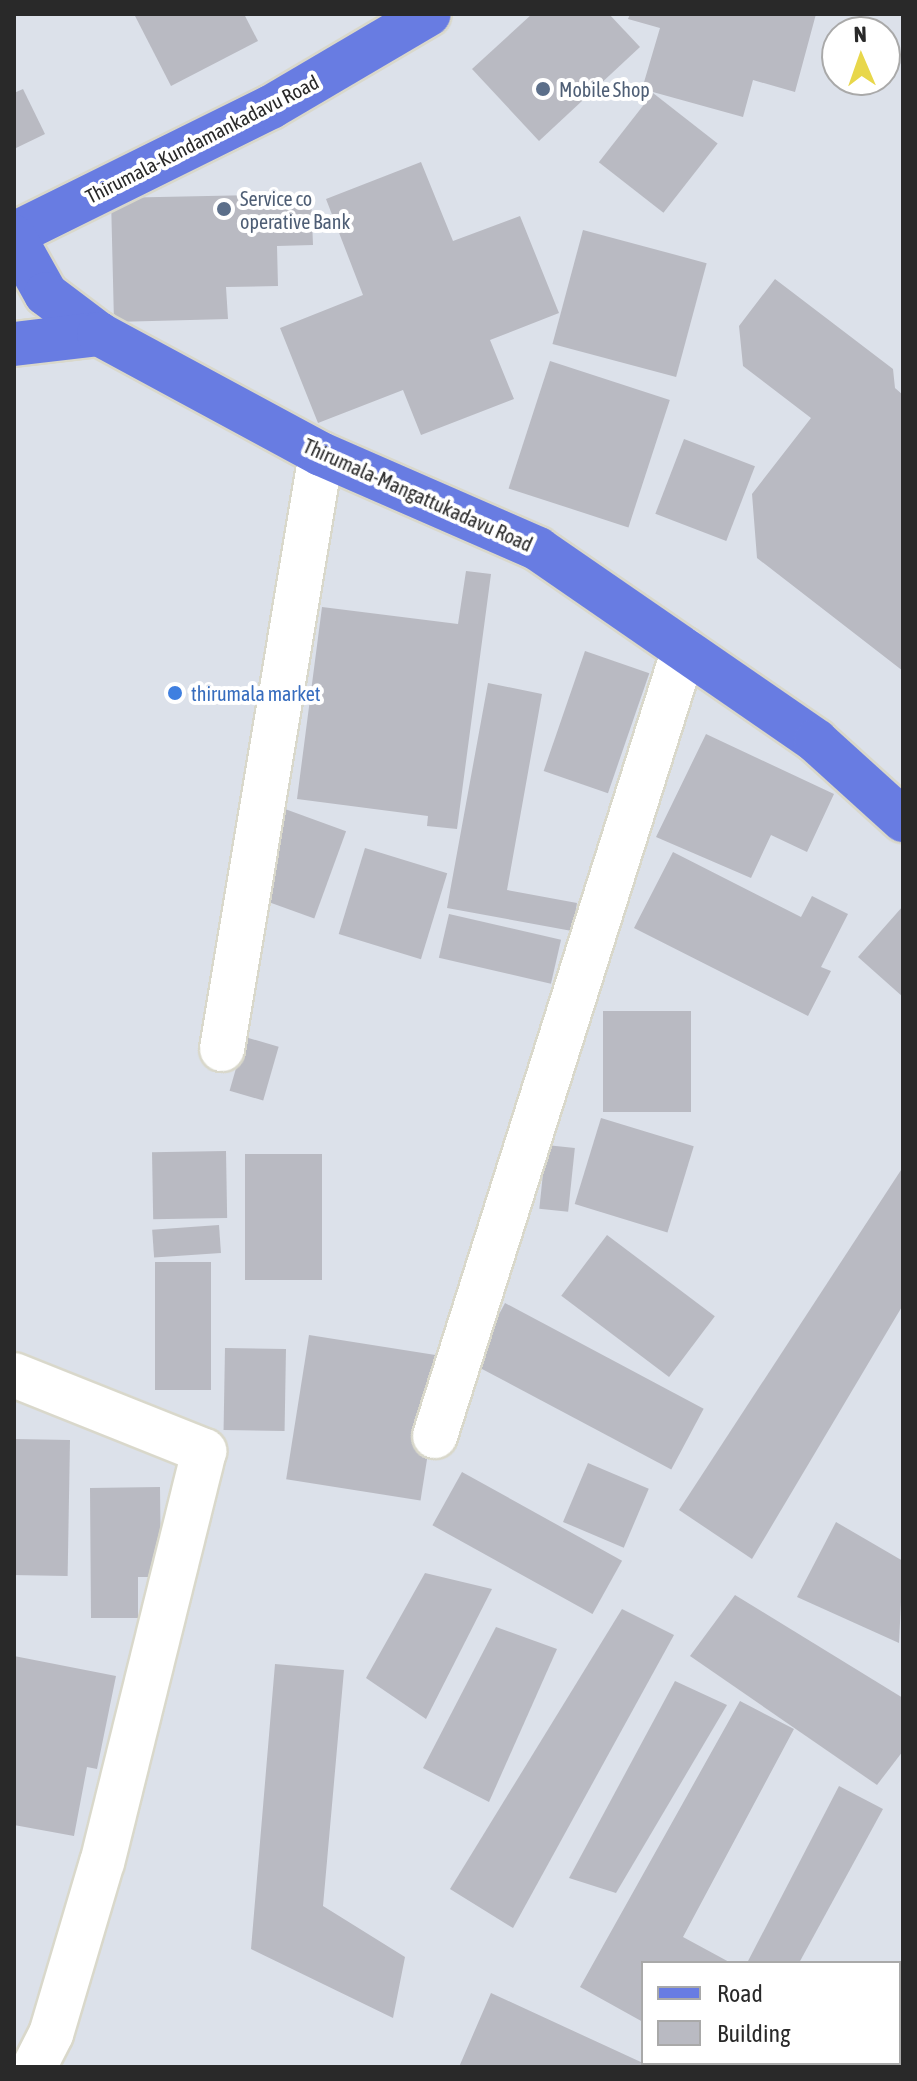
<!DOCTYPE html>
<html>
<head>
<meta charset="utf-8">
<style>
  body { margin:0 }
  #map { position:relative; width:917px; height:2081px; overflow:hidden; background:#dce1ea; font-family:"Asap Condensed",sans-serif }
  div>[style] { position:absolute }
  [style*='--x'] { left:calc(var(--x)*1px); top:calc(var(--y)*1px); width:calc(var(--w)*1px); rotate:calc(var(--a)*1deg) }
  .building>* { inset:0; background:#b9bac2; transform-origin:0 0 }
  .roads { filter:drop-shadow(2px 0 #d9d8cb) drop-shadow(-2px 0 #d9d8cb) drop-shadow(0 2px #d9d8cb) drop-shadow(0 -2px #d9d8cb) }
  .minor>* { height:44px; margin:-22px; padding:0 22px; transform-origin:22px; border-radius:22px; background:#fff }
  .major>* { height:44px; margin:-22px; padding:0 22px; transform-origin:22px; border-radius:22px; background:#687ce2 }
  .dots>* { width:22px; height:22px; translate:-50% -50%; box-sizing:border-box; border:4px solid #fff; border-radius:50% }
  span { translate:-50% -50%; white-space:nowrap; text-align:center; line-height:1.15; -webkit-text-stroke:8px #fff; paint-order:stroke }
  .service-label { font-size:20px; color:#4e5e75 }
  .left { translate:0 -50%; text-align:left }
  .street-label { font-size:20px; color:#292929 }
  .shop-label { font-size:20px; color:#366cbe }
  .frame { position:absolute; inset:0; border:16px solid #292929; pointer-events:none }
  .legend { position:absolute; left:641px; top:1961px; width:260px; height:104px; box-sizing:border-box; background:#fff; border:2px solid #a9a9a9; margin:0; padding:10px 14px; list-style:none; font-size:24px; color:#292929 }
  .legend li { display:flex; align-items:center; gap:16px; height:40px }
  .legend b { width:40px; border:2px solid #a9a9a9 }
  .north { position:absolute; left:821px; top:16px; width:80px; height:80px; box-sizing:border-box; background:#fff; border:2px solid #a9a9a9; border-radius:50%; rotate:358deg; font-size:22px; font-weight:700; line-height:32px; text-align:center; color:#292929 }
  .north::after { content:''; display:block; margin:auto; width:28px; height:36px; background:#e8d74b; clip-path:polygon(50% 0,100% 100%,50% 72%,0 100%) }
</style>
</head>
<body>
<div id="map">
  <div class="building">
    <div style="clip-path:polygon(134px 14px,244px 14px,258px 41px,171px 86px)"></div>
    <div style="clip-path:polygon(532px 14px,609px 14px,640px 47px,539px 141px,472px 69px)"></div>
    <div style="clip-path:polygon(630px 14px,816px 14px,795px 92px,753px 80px,743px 117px,642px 89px,660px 28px,628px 19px)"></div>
    <div style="clip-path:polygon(23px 89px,45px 134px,14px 149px,14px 93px)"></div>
    <div style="left:653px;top:93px;width:82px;height:88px;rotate:38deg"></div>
    <div style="clip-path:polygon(421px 162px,453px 241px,520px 216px,559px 313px,490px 340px,514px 399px,421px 435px,403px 390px,318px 423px,280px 328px,363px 295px,326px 199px)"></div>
    <div style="clip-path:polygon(311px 194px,313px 245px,277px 246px,278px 286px,226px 287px,228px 319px,114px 322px,111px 198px)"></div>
    <div style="left:583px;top:230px;width:128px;height:118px;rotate:15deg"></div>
    <div style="clip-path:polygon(775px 279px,893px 369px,895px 388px,903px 395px,903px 671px,757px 558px,752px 494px,811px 418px,743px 366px,739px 326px)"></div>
    <div style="left:550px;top:361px;width:126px;height:134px;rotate:18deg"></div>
    <div style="left:684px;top:439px;width:76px;height:80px;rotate:21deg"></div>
    <div style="clip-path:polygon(466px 571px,491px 574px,457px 829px,427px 826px,428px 816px,297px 799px,322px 607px,458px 624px)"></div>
    <div style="left:585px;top:651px;width:68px;height:127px;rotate:19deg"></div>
    <div style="clip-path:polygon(488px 683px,542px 694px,507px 890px,577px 903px,572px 931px,447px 908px)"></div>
    <div style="clip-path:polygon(706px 734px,834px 794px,807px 852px,771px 835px,751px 878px,656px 837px)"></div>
    <div style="left:285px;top:809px;width:65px;height:93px;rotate:20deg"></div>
    <div style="left:365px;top:848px;width:86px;height:90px;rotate:17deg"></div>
    <div style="clip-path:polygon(673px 852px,801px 917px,812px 896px,848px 914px,821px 967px,831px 971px,808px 1016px,634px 928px)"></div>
    <div style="clip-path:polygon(903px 906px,903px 997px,858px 957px)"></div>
    <div style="left:449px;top:914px;width:115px;height:45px;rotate:13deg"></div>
    <div style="left:603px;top:1011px;width:88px;height:101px"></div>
    <div style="left:245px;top:1037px;width:35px;height:56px;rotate:16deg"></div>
    <div style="left:601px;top:1118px;width:97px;height:90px;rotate:17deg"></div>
    <div style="left:546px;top:1145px;width:29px;height:64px;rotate:6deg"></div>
    <div style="left:226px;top:1151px;width:67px;height:74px;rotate:89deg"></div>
    <div style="left:245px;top:1154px;width:77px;height:126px"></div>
    <div style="clip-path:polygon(903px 1167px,903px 1305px,752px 1559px,679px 1510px)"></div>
    <div style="left:219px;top:1225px;width:28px;height:67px;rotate:86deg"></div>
    <div style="left:607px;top:1235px;width:135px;height:76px;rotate:37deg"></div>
    <div style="left:155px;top:1262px;width:56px;height:128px"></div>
    <div style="left:505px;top:1303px;width:225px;height:69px;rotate:28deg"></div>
    <div style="left:309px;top:1335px;width:136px;height:146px;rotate:9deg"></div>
    <div style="left:225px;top:1348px;width:61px;height:82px;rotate:1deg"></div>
    <div style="left:14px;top:1439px;width:56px;height:136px;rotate:1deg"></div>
    <div style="left:588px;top:1463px;width:66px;height:64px;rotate:23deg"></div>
    <div style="left:462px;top:1472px;width:183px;height:61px;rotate:29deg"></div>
    <div style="clip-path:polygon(160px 1487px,161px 1577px,138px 1577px,138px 1618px,91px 1618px,90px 1488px)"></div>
    <div style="clip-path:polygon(836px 1522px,903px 1561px,899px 1643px,797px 1597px)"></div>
    <div style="clip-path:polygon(425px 1573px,492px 1589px,426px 1719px,366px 1678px)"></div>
    <div style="clip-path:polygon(735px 1595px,903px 1698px,903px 1751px,877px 1785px,690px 1656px)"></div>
    <div style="clip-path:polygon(622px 1609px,674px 1635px,513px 1928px,450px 1889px)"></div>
    <div style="clip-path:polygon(496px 1627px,557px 1649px,489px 1802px,423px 1768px)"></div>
    <div style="clip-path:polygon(14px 1656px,116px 1676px,97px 1769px,87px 1767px,74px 1836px,14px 1825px)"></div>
    <div style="clip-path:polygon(275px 1664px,344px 1670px,323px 1906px,405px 1957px,393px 2018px,251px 1949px)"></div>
    <div style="clip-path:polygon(675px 1681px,727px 1705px,616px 1893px,569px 1878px)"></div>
    <div style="clip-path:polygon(740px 1701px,794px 1729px,683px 1937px,731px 1963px,643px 1963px,643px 2022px,580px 1987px)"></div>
    <div style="clip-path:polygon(839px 1786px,883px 1809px,799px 1963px,747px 1963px)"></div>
    <div style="clip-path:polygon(491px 1993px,643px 2063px,663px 2067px,459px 2067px)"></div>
    <div style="clip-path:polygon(899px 2052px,903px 2067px,815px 2067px,899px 2063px)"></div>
  </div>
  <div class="roads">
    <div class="minor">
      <div style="--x:222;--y:1049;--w:603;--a:-80.55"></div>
      <div style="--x:14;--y:1375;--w:205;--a:21.8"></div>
      <div style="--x:204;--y:1451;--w:423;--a:103.9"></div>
      <div style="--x:102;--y:1862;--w:179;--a:106.5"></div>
      <div style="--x:51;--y:2034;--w:37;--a:117"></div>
      <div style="--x:435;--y:1436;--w:825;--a:-72.44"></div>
    </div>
    <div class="major">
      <div style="--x:14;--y:234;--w:287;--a:-26.3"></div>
      <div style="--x:271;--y:107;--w:183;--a:-30.5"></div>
      <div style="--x:14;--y:237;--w:65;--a:60.7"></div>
      <div style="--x:46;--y:294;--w:66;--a:37"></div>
      <div style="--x:14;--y:344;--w:86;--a:-6.7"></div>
      <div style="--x:99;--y:334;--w:252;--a:28.4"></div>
      <div style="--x:321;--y:454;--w:237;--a:23.6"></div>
      <div style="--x:538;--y:549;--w:338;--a:34.6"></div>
      <div style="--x:816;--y:741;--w:118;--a:42.2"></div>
    </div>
  </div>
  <div class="dots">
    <div style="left:543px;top:89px;background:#5c6f8a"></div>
    <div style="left:224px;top:209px;background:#5c6f8a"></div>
    <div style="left:175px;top:693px;background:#3f7fe0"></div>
  </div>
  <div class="service-label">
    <span class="left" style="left:559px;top:89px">Mobile Shop</span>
    <span class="left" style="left:240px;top:210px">Service co<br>operative Bank</span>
  </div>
  <div class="street-label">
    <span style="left:202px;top:139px;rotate:-27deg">Thirumala-Kundamankadavu Road</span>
    <span style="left:418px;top:495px;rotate:24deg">Thirumala-Mangattukadavu Road</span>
  </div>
  <div class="shop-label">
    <span class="left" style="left:191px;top:693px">thirumala market</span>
  </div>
  <div class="frame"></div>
  <ul class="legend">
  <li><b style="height:10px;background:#687ce2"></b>Road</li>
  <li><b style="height:22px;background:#b9bac2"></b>Building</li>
  </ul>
  <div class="north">N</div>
</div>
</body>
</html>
